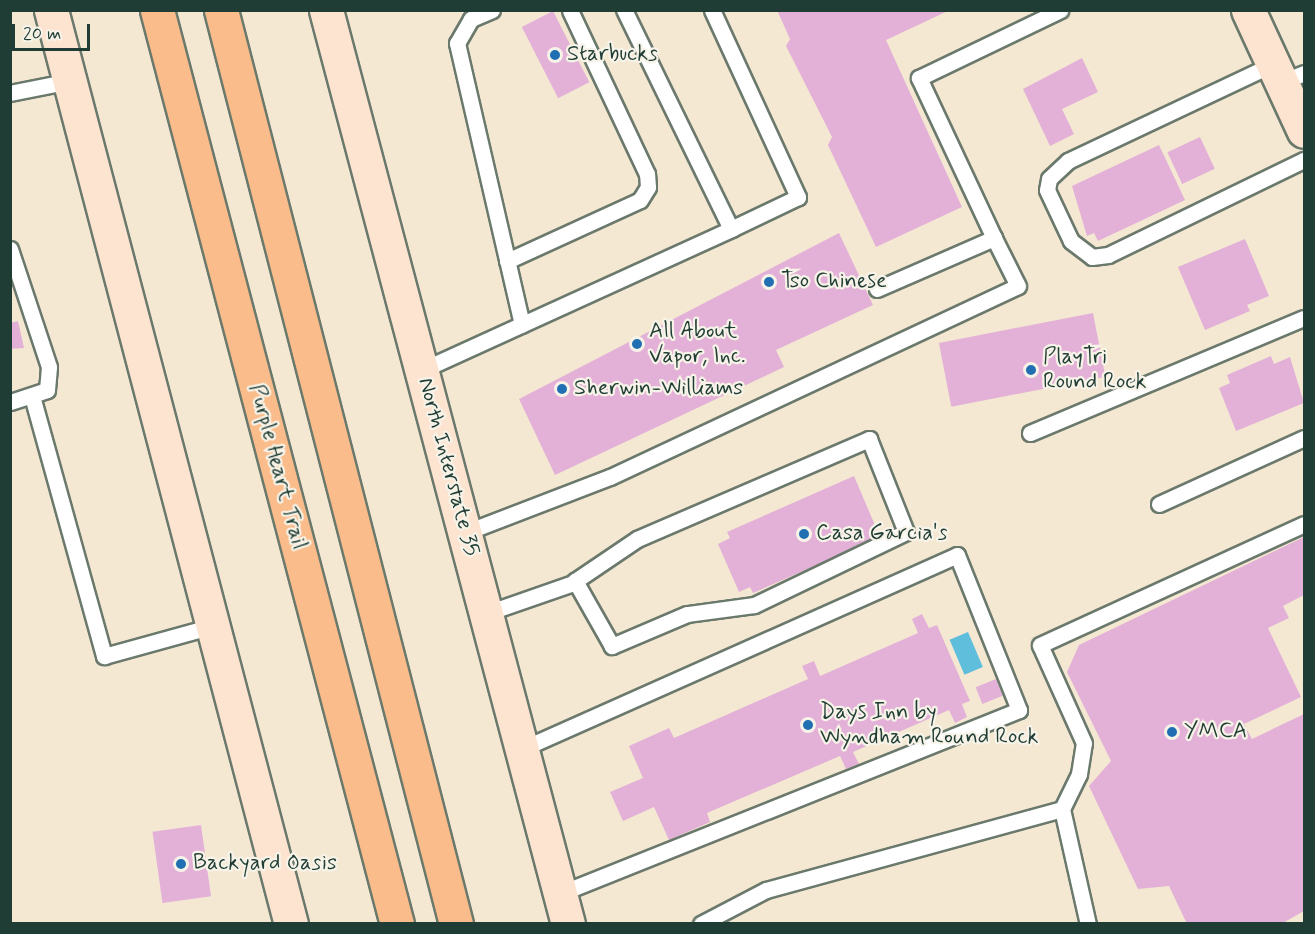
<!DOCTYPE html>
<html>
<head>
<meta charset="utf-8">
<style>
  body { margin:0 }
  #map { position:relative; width:1315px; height:934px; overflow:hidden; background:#f4e8d3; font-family:Mynerve,sans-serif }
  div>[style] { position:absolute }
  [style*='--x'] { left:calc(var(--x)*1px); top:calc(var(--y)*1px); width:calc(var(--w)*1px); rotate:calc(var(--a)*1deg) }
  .water>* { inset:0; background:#5ebedc; transform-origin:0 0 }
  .building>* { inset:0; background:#e3b1d7; transform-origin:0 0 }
  .roads { filter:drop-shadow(2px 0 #6a796c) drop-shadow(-2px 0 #6a796c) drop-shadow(0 2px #6a796c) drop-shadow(0 -2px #6a796c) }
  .lane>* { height:15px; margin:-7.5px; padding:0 7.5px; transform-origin:7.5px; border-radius:7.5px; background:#fff }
  .secondary>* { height:33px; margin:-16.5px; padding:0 16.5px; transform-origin:16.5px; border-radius:16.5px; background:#fde4d0 }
  .highway>* { height:33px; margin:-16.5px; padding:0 16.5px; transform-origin:16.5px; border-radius:16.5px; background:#f9bc8a }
  .dots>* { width:16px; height:16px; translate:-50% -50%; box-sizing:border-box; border:3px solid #f7f3e8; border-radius:50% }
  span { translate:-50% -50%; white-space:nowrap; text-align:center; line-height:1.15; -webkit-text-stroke:4.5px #f7f3e8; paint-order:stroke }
  .poi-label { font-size:22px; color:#1f3d34 }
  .left { translate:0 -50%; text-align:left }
  .street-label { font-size:22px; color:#1f3d34 }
  .frame { position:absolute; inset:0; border:12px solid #1f3d34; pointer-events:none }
  .scale { position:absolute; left:12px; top:24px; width:78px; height:27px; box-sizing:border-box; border:3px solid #1f3d34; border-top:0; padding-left:8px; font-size:18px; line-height:21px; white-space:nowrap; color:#1f3d34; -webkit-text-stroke:4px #f7f3e8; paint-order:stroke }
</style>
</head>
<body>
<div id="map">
  <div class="water">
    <div style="left:968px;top:632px;width:38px;height:20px;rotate:67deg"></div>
  </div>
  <div class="building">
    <div style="clip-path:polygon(777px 10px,950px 10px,886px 40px,962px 207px,876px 247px,828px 145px,832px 137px,786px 46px,790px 39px)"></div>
    <div style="left:553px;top:11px;width:80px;height:35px;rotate:63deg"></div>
    <div style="clip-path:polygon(1082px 58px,1098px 92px,1062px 109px,1074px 134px,1050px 146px,1023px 89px)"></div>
    <div style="left:1200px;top:137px;width:35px;height:36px;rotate:65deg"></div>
    <div style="clip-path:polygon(1159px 145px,1185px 200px,1098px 241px,1094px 233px,1087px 236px,1072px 186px)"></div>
    <div style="clip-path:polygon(839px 233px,873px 305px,776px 350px,784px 367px,555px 475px,519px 399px)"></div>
    <div style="clip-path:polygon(1245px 239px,1269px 296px,1247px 305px,1250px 311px,1205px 330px,1178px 267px)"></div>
    <div style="left:1093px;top:313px;width:65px;height:157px;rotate:79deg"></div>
    <div style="clip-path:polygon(18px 321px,24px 348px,10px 349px,10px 323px)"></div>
    <div style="clip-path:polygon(1271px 356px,1274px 364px,1290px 357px,1304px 403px,1236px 431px,1219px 388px,1230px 383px,1227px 375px)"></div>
    <div style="clip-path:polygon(854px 476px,880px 537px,753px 593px,750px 587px,739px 592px,718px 544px,730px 538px,727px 532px)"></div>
    <div style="clip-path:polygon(1304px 537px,1304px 595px,1283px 606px,1289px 618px,1268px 628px,1301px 697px,1244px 724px,1252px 739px,1304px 714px,1304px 911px,1281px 924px,1187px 924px,1169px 886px,1138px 889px,1089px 786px,1111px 761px,1067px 672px,1079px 645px)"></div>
    <div style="clip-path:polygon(922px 614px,929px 628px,937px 625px,970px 701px,962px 704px,967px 717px,955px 723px,949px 710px,853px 752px,859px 764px,846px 769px,840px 756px,707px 813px,710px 822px,669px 840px,654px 807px,623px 821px,610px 792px,643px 778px,629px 746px,669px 728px,674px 738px,808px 679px,802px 666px,814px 661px,820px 676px,918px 633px,912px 619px)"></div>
    <div style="left:996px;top:679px;width:18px;height:22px;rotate:68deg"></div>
    <div style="left:201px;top:825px;width:72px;height:49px;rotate:82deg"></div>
  </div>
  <div class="roads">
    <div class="lane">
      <div style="--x:492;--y:10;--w:23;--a:157"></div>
      <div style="--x:471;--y:19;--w:28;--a:120"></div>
      <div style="--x:457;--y:43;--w:289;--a:77"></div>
      <div style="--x:712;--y:10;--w:206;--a:65.3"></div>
      <div style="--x:798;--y:197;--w:74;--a:154.5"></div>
      <div style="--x:1273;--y:64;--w:227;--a:154.7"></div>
      <div style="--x:1068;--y:161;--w:26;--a:137"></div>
      <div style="--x:1049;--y:179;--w:11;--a:100"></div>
      <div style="--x:1047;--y:190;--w:56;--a:64.8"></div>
      <div style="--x:1071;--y:241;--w:26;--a:37"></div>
      <div style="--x:1092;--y:257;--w:16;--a:-7"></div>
      <div style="--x:1108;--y:255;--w:218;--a:-25.9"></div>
      <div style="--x:1282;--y:82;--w:24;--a:-22"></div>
      <div style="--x:10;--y:93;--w:61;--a:-11.3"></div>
      <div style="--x:10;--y:249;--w:124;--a:71.7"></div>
      <div style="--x:49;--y:367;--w:23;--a:95"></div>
      <div style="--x:47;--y:390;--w:39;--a:162"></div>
      <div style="--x:507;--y:261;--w:146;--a:-24.6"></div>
      <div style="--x:640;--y:200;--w:15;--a:-58"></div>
      <div style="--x:648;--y:187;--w:13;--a:-94"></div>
      <div style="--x:647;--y:174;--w:181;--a:-115.2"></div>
      <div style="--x:877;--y:289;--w:128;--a:-23.6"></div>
      <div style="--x:994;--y:238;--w:177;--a:-115.1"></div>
      <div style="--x:919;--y:78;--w:157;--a:-25.7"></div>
      <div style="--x:422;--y:370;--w:340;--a:-24.5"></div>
      <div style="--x:731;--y:229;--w:244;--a:-116"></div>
      <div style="--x:32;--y:396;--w:270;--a:74.5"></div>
      <div style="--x:104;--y:656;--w:109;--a:-15.4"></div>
      <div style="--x:1030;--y:433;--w:297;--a:-22.8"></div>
      <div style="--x:1159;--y:504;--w:159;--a:-24.5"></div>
      <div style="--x:464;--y:533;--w:156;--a:-21"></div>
      <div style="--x:610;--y:477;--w:450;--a:-25.1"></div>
      <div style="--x:1018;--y:286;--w:54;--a:-116.6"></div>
      <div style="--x:487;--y:613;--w:91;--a:-19.2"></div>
      <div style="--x:573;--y:583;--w:3;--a:-45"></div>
      <div style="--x:575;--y:581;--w:75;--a:-34.1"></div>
      <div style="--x:637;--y:539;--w:253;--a:-23.3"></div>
      <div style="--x:869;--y:439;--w:100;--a:68.3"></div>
      <div style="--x:906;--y:532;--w:169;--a:154.3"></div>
      <div style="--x:754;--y:605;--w:68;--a:172.3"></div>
      <div style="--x:687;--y:614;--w:82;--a:156.9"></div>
      <div style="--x:612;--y:646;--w:75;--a:-119.6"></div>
      <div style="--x:524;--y:748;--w:474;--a:-24"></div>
      <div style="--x:957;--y:555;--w:167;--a:68.2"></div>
      <div style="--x:1019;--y:710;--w:493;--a:158.2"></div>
      <div style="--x:1062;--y:809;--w:39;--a:-64"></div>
      <div style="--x:1079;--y:774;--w:31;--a:-81"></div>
      <div style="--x:1084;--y:743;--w:107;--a:-114.2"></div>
      <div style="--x:1040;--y:645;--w:290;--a:-24.6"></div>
      <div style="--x:701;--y:924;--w:73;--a:-27.6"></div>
      <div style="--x:766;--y:890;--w:307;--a:-15.3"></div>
      <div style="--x:1062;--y:809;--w:118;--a:77.3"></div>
    </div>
    <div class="secondary">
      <div style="--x:51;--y:10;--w:945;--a:75.29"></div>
      <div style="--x:326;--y:10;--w:945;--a:75.17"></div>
      <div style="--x:1248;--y:10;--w:133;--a:65.2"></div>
    </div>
    <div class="highway">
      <div style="--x:157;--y:10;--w:945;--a:75.29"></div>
      <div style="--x:221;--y:10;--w:944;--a:75.58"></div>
    </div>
  </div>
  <div class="dots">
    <div style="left:555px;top:55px;background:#1f6fb2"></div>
    <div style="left:769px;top:282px;background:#1f6fb2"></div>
    <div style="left:637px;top:344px;background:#1f6fb2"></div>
    <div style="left:1031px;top:370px;background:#1f6fb2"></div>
    <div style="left:562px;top:389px;background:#1f6fb2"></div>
    <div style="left:804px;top:534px;background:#1f6fb2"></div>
    <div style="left:808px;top:725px;background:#1f6fb2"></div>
    <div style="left:1172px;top:732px;background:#1f6fb2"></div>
    <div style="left:181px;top:864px;background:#1f6fb2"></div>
  </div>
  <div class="poi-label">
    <span class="left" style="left:567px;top:55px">Starbucks</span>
    <span class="left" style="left:781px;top:282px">Tso Chinese</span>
    <span class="left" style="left:649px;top:344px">All About<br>Vapor, Inc.</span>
    <span class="left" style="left:1043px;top:370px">PlayTri<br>Round Rock</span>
    <span class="left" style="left:574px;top:389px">Sherwin-Williams</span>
    <span class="left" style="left:816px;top:534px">Casa Garcia's</span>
    <span class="left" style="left:820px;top:725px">Days Inn by<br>Wyndham Round Rock</span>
    <span class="left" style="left:1184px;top:732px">YMCA</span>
    <span class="left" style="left:193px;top:864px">Backyard Oasis</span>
  </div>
  <div class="street-label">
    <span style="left:277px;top:467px;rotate:75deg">Purple Heart Trail</span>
    <span style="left:448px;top:467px;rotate:75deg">North Interstate 35</span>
  </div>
  <div class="frame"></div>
  <div class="scale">20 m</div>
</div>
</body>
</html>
